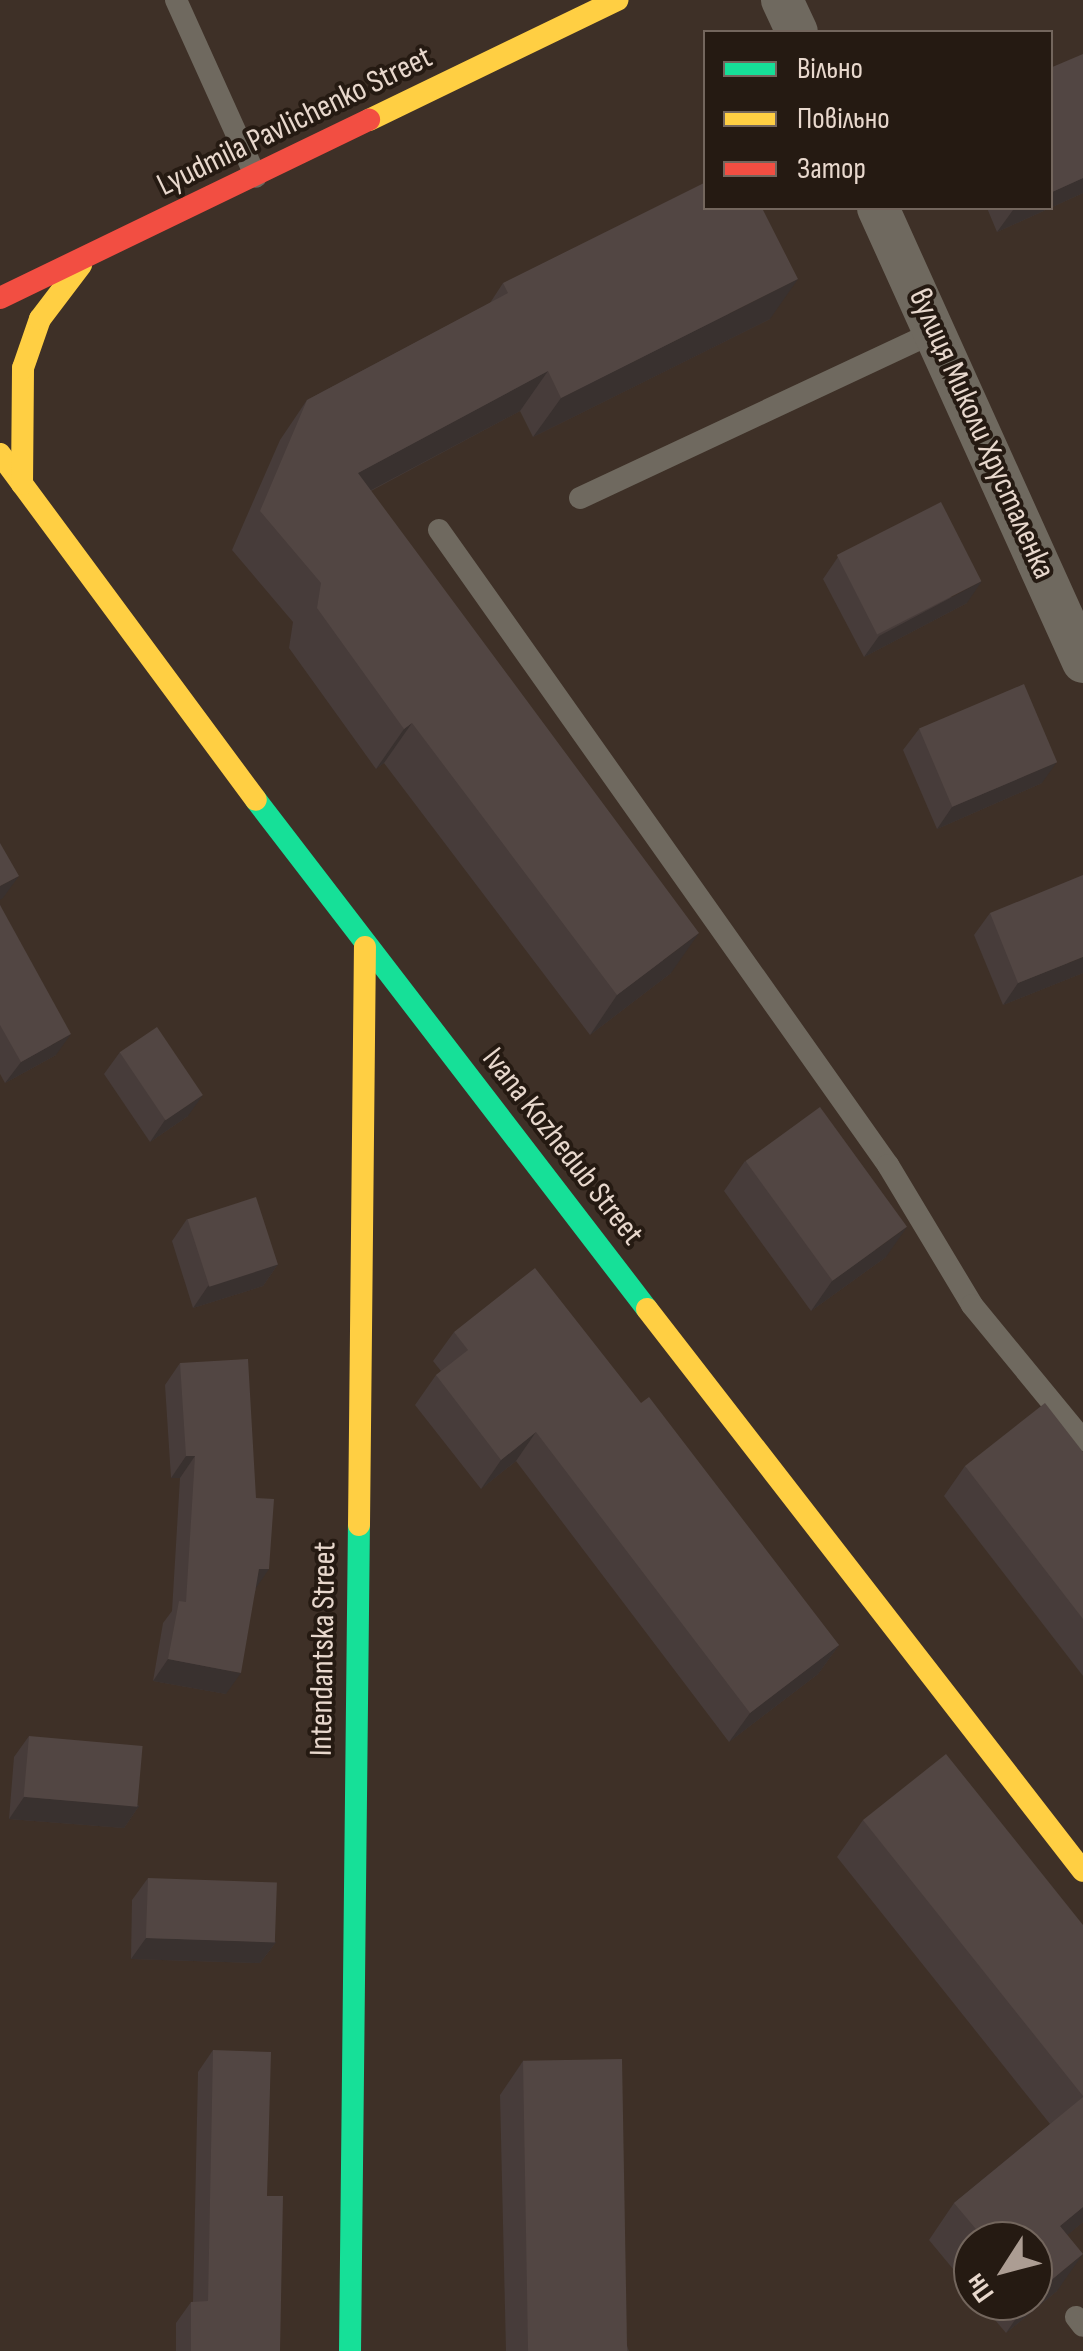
<!DOCTYPE html>
<html>
<head>
<meta charset="utf-8">
<style>
  body { margin:0 }
  #map { position:relative; width:1083px; height:2351px; overflow:hidden; background:#3e3027; font-family:"Sofia Sans Condensed",sans-serif }
  div>[style] { position:absolute }
  [style*='--x'] { left:calc(var(--x)*1px); top:calc(var(--y)*1px); width:calc(var(--w)*1px); rotate:calc(var(--a)*1deg) }
  .lane>* { height:22px; margin:-11px; padding:0 11px; transform-origin:11px; border-radius:11px; background:#6f695f }
  .street>* { height:42px; margin:-21px; padding:0 21px; transform-origin:21px; border-radius:21px; background:#6f695f }
  .fast>* { height:22px; margin:-11px; padding:0 11px; transform-origin:11px; border-radius:11px; background:#16e098 }
  .slow>* { height:22px; margin:-11px; padding:0 11px; transform-origin:11px; border-radius:11px; background:#ffcf43 }
  .jam>* { height:22px; margin:-11px; padding:0 11px; transform-origin:11px; border-radius:11px; background:#f24e42 }
  .wall>* { inset:0; background:#473c3a }
  .shaded-wall>* { inset:0; background:#39312f }
  .building>* { inset:0; background:#524643; transform-origin:0 0 }
  span { translate:-50% -50%; white-space:nowrap; text-align:center; line-height:1.15; -webkit-text-stroke:8px #251a12; paint-order:stroke }
  .street-label { font-size:32px; color:#e8d8cd }
  .legend { position:absolute; left:703px; top:30px; width:350px; height:180px; box-sizing:border-box; background:#251a12; border:2px solid #73665d; margin:0; padding:12px 18px; list-style:none; font-size:30px; color:#e8d8cd }
  .legend li { display:flex; align-items:center; gap:20px; height:50px }
  .legend b { width:50px; border:2px solid #73665d }
  .north { position:absolute; left:953px; top:2221px; width:100px; height:100px; box-sizing:border-box; background:#251a12; border:2px solid #73665d; border-radius:50%; rotate:234deg; font-size:28px; font-weight:700; line-height:40px; text-align:center; color:#e8d8cd }
  .north::after { content:''; display:block; margin:auto; width:35px; height:45px; background:#ac9d93; clip-path:polygon(50% 0,100% 100%,50% 72%,0 100%) }
</style>
</head>
<body>
<div id="map">
  <div class="lane">
    <div style="--x:176;--y:0;--w:194;--a:65.7"></div>
    <div style="--x:580;--y:498;--w:392;--a:-25.1"></div>
    <div style="--x:439;--y:530;--w:778;--a:54.74"></div>
    <div style="--x:888;--y:1165;--w:163;--a:59"></div>
    <div style="--x:972;--y:1305;--w:175;--a:50.6"></div>
    <div style="--x:1076;--y:2317;--w:11;--a:52"></div>
  </div>
  <div class="street">
    <div style="--x:782;--y:0;--w:35;--a:65"></div>
    <div style="--x:878;--y:208;--w:498;--a:65.7"></div>
  </div>
  <div class="fast">
    <div style="--x:256;--y:800;--w:642;--a:52.47"></div>
    <div style="--x:350;--y:2351;--w:826;--a:-89.38"></div>
  </div>
  <div class="slow">
    <div style="--x:369;--y:120;--w:276;--a:-25.8"></div>
    <div style="--x:0;--y:454;--w:430;--a:53.5"></div>
    <div style="--x:22;--y:484;--w:116;--a:-89.5"></div>
    <div style="--x:23;--y:368;--w:52;--a:-70.9"></div>
    <div style="--x:40;--y:319;--w:68;--a:-52.8"></div>
    <div style="--x:647;--y:1309;--w:711;--a:52.2"></div>
    <div style="--x:359;--y:1525;--w:578;--a:-89.41"></div>
  </div>
  <div class="jam">
    <div style="--x:0;--y:298;--w:410;--a:-25.8"></div>
  </div>
  <div class="wall">
    <div style="clip-path:polygon(1083px 54px,1083px 193px,997px 232px,987px 208px,1050px 208px)"></div>
    <div style="clip-path:polygon(503px 283px,770px 319px,533px 437px,520px 411px,371px 491px,671px 973px,590px 1035px,384px 763px,376px 769px,289px 648px,293px 622px,232px 550px,280px 440px,307px 400px,490px 303px)"></div>
    <div style="clip-path:polygon(838px 557px,967px 603px,864px 657px,823px 579px)"></div>
    <div style="clip-path:polygon(919px 729px,1042px 783px,937px 829px,903px 750px)"></div>
    <div style="clip-path:polygon(0 905px,56px 1055px,5px 1083px,0 1074px)"></div>
    <div style="clip-path:polygon(990px 913px,1083px 973px,1003px 1005px,974px 935px)"></div>
    <div style="clip-path:polygon(120px 1052px,188px 1116px,150px 1142px,104px 1074px)"></div>
    <div style="clip-path:polygon(745px 1161px,886px 1257px,811px 1311px,724px 1191px)"></div>
    <div style="clip-path:polygon(187px 1219px,278px 1264px,263px 1286px,193px 1308px,172px 1241px)"></div>
    <div style="clip-path:polygon(454px 1332px,641px 1403px,839px 1645px,818px 1674px,729px 1742px,516px 1461px,481px 1489px,415px 1405px,436px 1375px,441px 1371px,433px 1361px)"></div>
    <div style="clip-path:polygon(180px 1363px,256px 1588px,226px 1694px,153px 1681px,163px 1623px,172px 1611px,180px 1478px,171px 1478px,165px 1385px)"></div>
    <div style="clip-path:polygon(1083px 1452px,1083px 1676px,944px 1496px,965px 1466px)"></div>
    <div style="clip-path:polygon(29px 1736px,139px 1806px,124px 1828px,9px 1819px,14px 1757px)"></div>
    <div style="clip-path:polygon(863px 1820px,1083px 1925px,1083px 2222px,1067px 2235px,1057px 2291px,1006px 2333px,979px 2301px,1033px 2301px,1033px 2241px,973px 2241px,973px 2293px,929px 2240px,954px 2203px,1050px 2124px,837px 1857px)"></div>
    <div style="clip-path:polygon(148px 1878px,276px 1942px,260px 1963px,131px 1959px,132px 1900px)"></div>
    <div style="clip-path:polygon(213px 2050px,267px 2196px,280px 2351px,176px 2351px,176px 2323px,191px 2302px,193px 2302px,198px 2072px)"></div>
    <div style="clip-path:polygon(523px 2061px,629px 2351px,506px 2351px,500px 2095px)"></div>
  </div>
  <div class="shaded-wall">
    <div style="clip-path:polygon(1083px 178px,1083px 193px,997px 232px,1013px 210px,1018px 208px,1050px 208px,1050px 193px)"></div>
    <div style="clip-path:polygon(798px 279px,770px 319px,533px 437px,561px 398px)"></div>
    <div style="clip-path:polygon(548px 371px,520px 411px,330px 512px,358px 473px)"></div>
    <div style="clip-path:polygon(982px 581px,967px 603px,864px 657px,879px 636px)"></div>
    <div style="clip-path:polygon(412px 723px,384px 763px,376px 769px,404px 729px)"></div>
    <div style="clip-path:polygon(1057px 762px,1042px 783px,937px 829px,952px 807px)"></div>
    <div style="clip-path:polygon(19px 876px,3px 898px,0 900px,0 886px)"></div>
    <div style="clip-path:polygon(699px 933px,671px 973px,590px 1035px,617px 995px)"></div>
    <div style="clip-path:polygon(1083px 957px,1083px 973px,1003px 1005px,1018px 983px)"></div>
    <div style="clip-path:polygon(71px 1034px,56px 1055px,5px 1083px,21px 1062px)"></div>
    <div style="clip-path:polygon(203px 1095px,188px 1116px,150px 1142px,165px 1120px)"></div>
    <div style="clip-path:polygon(907px 1227px,886px 1257px,811px 1311px,832px 1281px)"></div>
    <div style="clip-path:polygon(278px 1264px,263px 1286px,193px 1308px,208px 1286px)"></div>
    <div style="clip-path:polygon(536px 1432px,516px 1461px,481px 1489px,501px 1460px)"></div>
    <div style="clip-path:polygon(186px 1456px,195px 1456px,180px 1478px,171px 1478px)"></div>
    <div style="clip-path:polygon(259px 1569px,269px 1569px,254px 1591px)"></div>
    <div style="clip-path:polygon(839px 1645px,818px 1674px,729px 1742px,750px 1713px)"></div>
    <div style="clip-path:polygon(168px 1659px,241px 1673px,226px 1694px,153px 1681px)"></div>
    <div style="clip-path:polygon(24px 1797px,139px 1806px,124px 1828px,9px 1819px)"></div>
    <div style="clip-path:polygon(146px 1938px,276px 1942px,260px 1963px,131px 1959px)"></div>
    <div style="clip-path:polygon(1083px 2207px,1083px 2222px,1034px 2263px,1060px 2226px)"></div>
    <div style="clip-path:polygon(1083px 2254px,1057px 2291px,1006px 2333px,1028px 2301px,1033px 2301px,1033px 2295px)"></div>
  </div>
  <div class="building">
    <div style="clip-path:polygon(1083px 54px,1083px 178px,1050px 193px,1050px 68px)"></div>
    <div style="clip-path:polygon(706px 182px,706px 208px,762px 208px,798px 279px,561px 398px,548px 371px,358px 473px,699px 933px,617px 995px,412px 723px,404px 729px,317px 608px,321px 583px,260px 511px,307px 400px,508px 293px,503px 283px)"></div>
    <div style="left:941px;top:502px;width:89px;height:117px;rotate:63deg"></div>
    <div style="left:1024px;top:684px;width:85px;height:114px;rotate:67deg"></div>
    <div style="clip-path:polygon(0 843px,19px 876px,0 886px)"></div>
    <div style="clip-path:polygon(1083px 875px,1083px 957px,1018px 983px,990px 913px)"></div>
    <div style="clip-path:polygon(0 905px,71px 1034px,21px 1062px,0 1025px)"></div>
    <div style="left:157px;top:1027px;width:82px;height:45px;rotate:56deg"></div>
    <div style="left:820px;top:1107px;width:148px;height:92px;rotate:54deg"></div>
    <div style="left:256px;top:1197px;width:71px;height:72px;rotate:72deg"></div>
    <div style="clip-path:polygon(535px 1268px,641px 1403px,649px 1397px,839px 1645px,750px 1713px,536px 1432px,501px 1460px,436px 1375px,468px 1350px,454px 1332px)"></div>
    <div style="clip-path:polygon(248px 1359px,256px 1498px,274px 1499px,269px 1569px,259px 1569px,241px 1673px,168px 1659px,179px 1601px,186px 1602px,195px 1456px,186px 1456px,180px 1363px)"></div>
    <div style="clip-path:polygon(1045px 1403px,1083px 1452px,1083px 1619px,965px 1466px)"></div>
    <div style="left:29px;top:1736px;width:114px;height:61px;rotate:5deg"></div>
    <div style="clip-path:polygon(946px 1754px,1083px 1925px,1083px 2096px,863px 1820px)"></div>
    <div style="left:148px;top:1878px;width:129px;height:60px;rotate:2deg"></div>
    <div style="clip-path:polygon(213px 2050px,271px 2052px,267px 2196px,283px 2196px,280px 2351px,191px 2351px,191px 2302px,208px 2301px)"></div>
    <div style="left:622px;top:2059px;width:292px;height:99px;rotate:89deg"></div>
    <div style="clip-path:polygon(1083px 2097px,1083px 2207px,1060px 2226px,1083px 2254px,1033px 2295px,1033px 2241px,986px 2241px,954px 2203px)"></div>
  </div>
  <div class="street-label">
    <span style="left:295px;top:122px;rotate:-26deg">Lyudmila Pavlichenko Street</span>
    <span style="left:981px;top:434px;rotate:66deg">вулиця Миколи Хрусталенка</span>
    <span style="left:562px;top:1147px;rotate:52deg">Ivana Kozhedub Street</span>
    <span style="left:324px;top:1649px;rotate:-89deg">Intendantska Street</span>
  </div>
  <ul class="legend">
  <li><b style="height:12px;background:#16e098"></b>Вільно</li>
  <li><b style="height:12px;background:#ffcf43"></b>Повільно</li>
  <li><b style="height:12px;background:#f24e42"></b>Затор</li>
  </ul>
  <div class="north">Пн</div>
</div>
</body>
</html>
